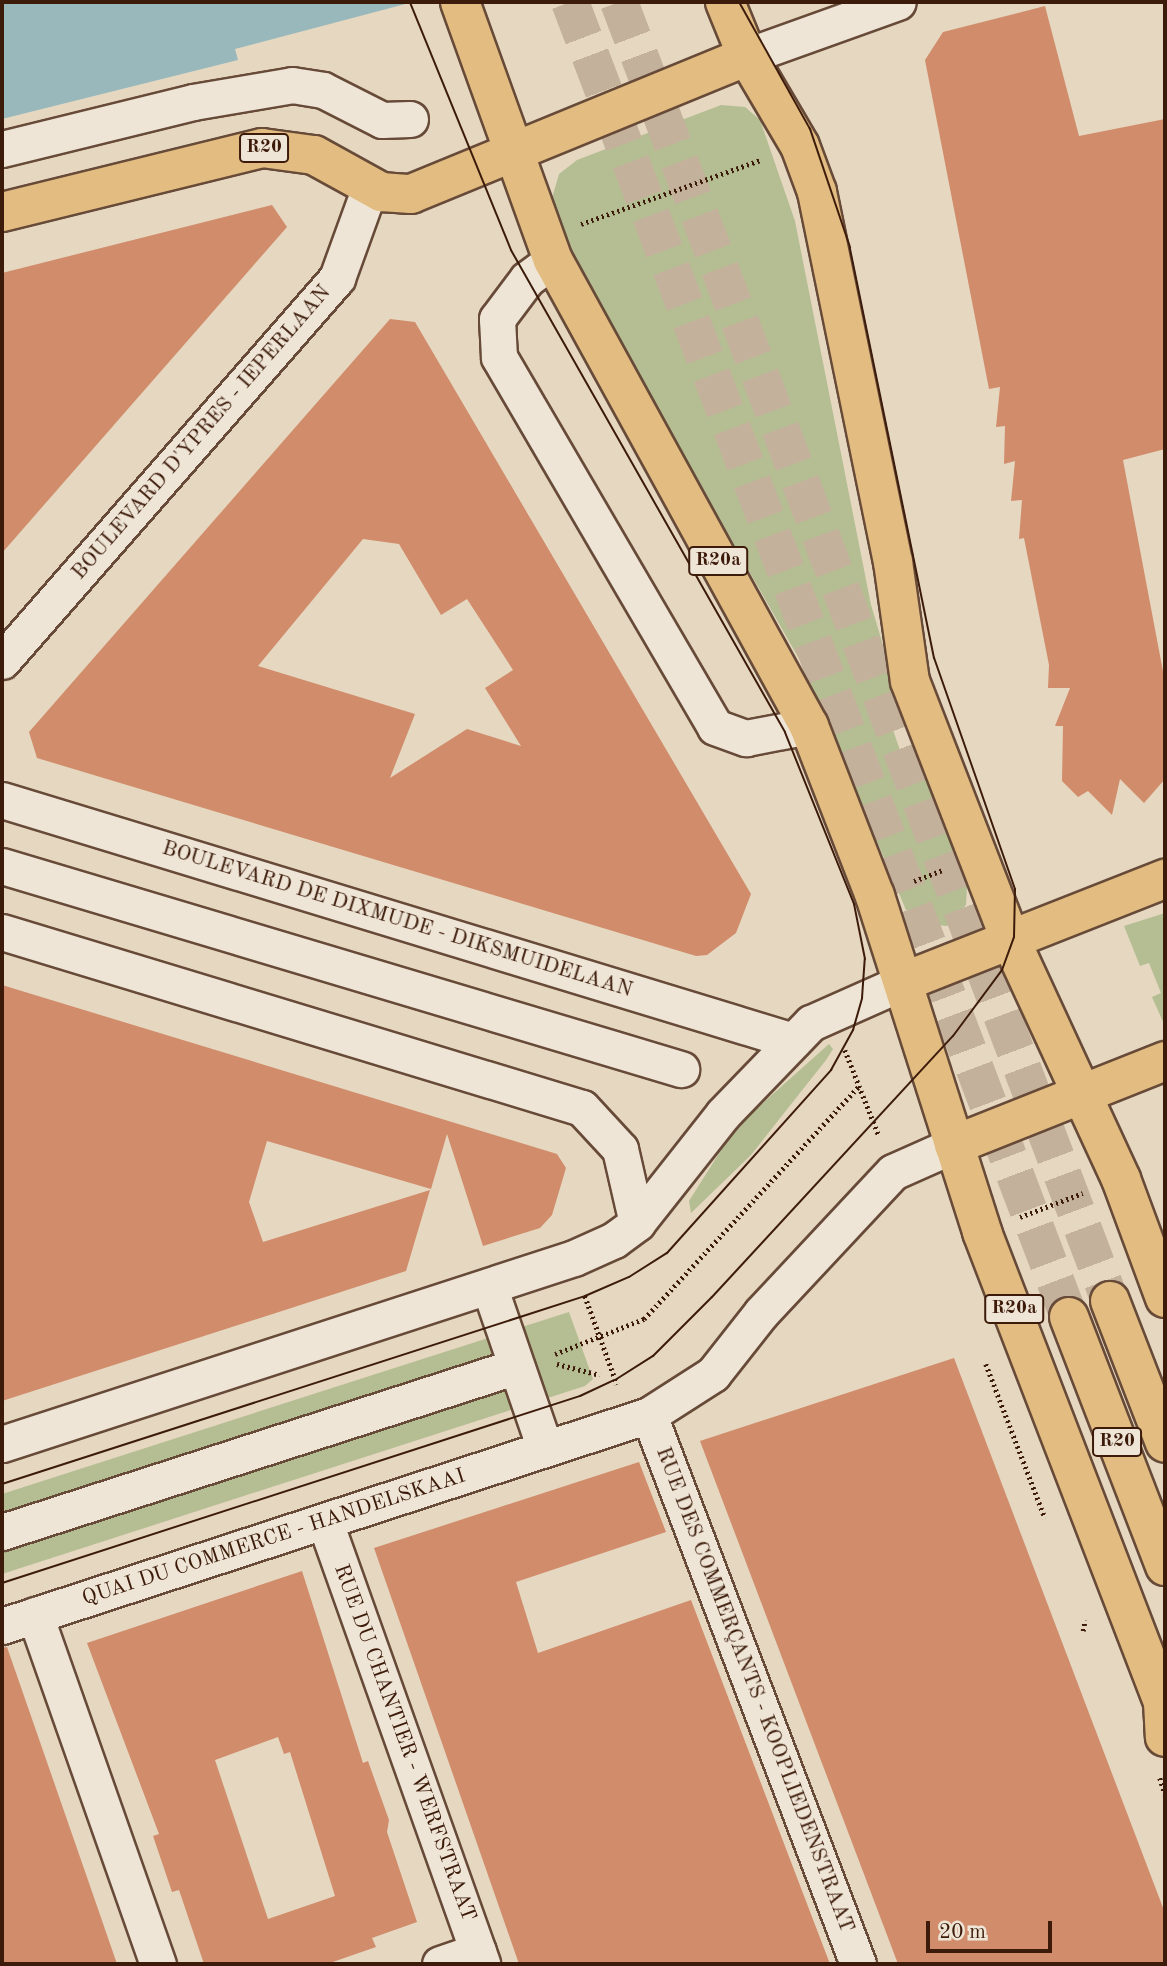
<!DOCTYPE html>
<html>
<head>
<meta charset="utf-8">
<style>
  body { margin:0 }
  #map { position:relative; width:1167px; height:1966px; overflow:hidden; background:#e5d7c0; font-family:"Old Standard TT",serif }
  div>[style] { position:absolute }
  [style*='--x'] { left:calc(var(--x)*1px); top:calc(var(--y)*1px); width:calc(var(--w)*1px); rotate:calc(var(--a)*1deg) }
  .green>* { inset:0; background:#b5be92 }
  .water>* { inset:0; background:#98b8bb }
  .building>* { inset:0; background:#d18c6b }
  .highway-tunnel>* { height:38px; margin-top:-19px; transform-origin:0; background:repeating-linear-gradient(90deg,#c3b19c 0 38px,transparent 0 57px) }
  .path>* { height:4.5px; margin-top:-2.25px; transform-origin:0; background:repeating-linear-gradient(90deg,#3d1b0a 0 2px,transparent 0 5.5px) }
  .roads { filter:drop-shadow(2px 0 #674a38) drop-shadow(-2px 0 #674a38) drop-shadow(0 2px #674a38) drop-shadow(0 -2px #674a38) }
  .street>* { height:35px; margin:-17.5px; padding:0 17.5px; transform-origin:17.5px; border-radius:17.5px; background:#eee5d6 }
  .primary>* { height:38px; margin:-19px; padding:0 19px; transform-origin:19px; border-radius:19px; background:#e2bc80 }
  .highway>* { height:38px; margin:-19px; padding:0 19px; transform-origin:19px; border-radius:19px; background:#e2bc80 }
  .tram>* { height:2px; margin:-1px; padding:0 1px; transform-origin:1px; border-radius:1px; background:#3d1b0a }
  span { translate:-50% -50%; white-space:nowrap; text-align:center; line-height:1.15; -webkit-text-stroke:6px #eee5d6; paint-order:stroke }
  .shield-label span { padding:2px 5px; background:#eee5d6; border:2px solid; border-radius:5px; -webkit-text-stroke-width:0 }
  .shield-label { font-size:19px; color:#3d1b0a; font-weight:700 }
  .street-label { font-size:21px; color:#3d1b0a }
  .frame { position:absolute; inset:0; border:4px solid #3d1b0a; pointer-events:none }
  .scale { position:absolute; left:926px; top:1921px; width:126px; height:32px; box-sizing:border-box; border:4px solid #3d1b0a; border-top:0; padding-left:9px; font-size:21px; line-height:24px; white-space:nowrap; color:#3d1b0a; -webkit-text-stroke:5px #eee5d6; paint-order:stroke }
</style>
</head>
<body>
<div id="map">
  <div class="green">
    <div style="clip-path:polygon(721px 105px,745px 107px,760px 120px,795px 221px,871px 605px,907px 725px,893px 730px,902px 756px,888px 761px,892px 772px,921px 765px,967px 886px,966px 905px,947px 926px,917px 923px,906px 910px,802px 664px,583px 280px,552px 198px,559px 174px,577px 160px)"></div>
    <div style="clip-path:polygon(1165px 913px,1165px 1024px,1164px 1024px,1152px 997px,1161px 993px,1149px 963px,1140px 966px,1124px 926px)"></div>
    <div style="clip-path:polygon(829px 1044px,833px 1049px,826px 1060px,751px 1155px,691px 1213px,689px 1201px,735px 1128px)"></div>
    <div style="clip-path:polygon(569px 1312px,593px 1379px,585px 1386px,2px 1574px,2px 1494px)"></div>
  </div>
  <div class="water">
    <div style="clip-path:polygon(2px 2px,413px 2px,235px 49px,238px 60px,2px 119px)"></div>
  </div>
  <div class="building">
    <div style="clip-path:polygon(1045px 6px,1079px 136px,1165px 119px,1165px 449px,1123px 460px,1165px 682px,1165px 779px,1144px 803px,1120px 779px,1112px 815px,1088px 791px,1078px 797px,1062px 781px,1063px 726px,1055px 726px,1070px 688px,1048px 688px,1049px 665px,1024px 538px,1019px 539px,1022px 500px,1011px 501px,1015px 461px,1004px 464px,1005px 426px,996px 427px,1000px 387px,989px 389px,925px 60px,943px 32px)"></div>
    <div style="clip-path:polygon(272px 205px,287px 227px,2px 553px,2px 273px)"></div>
    <div style="clip-path:polygon(evenodd,390px 319px,415px 322px,751px 894px,736px 933px,707px 955px,696px 956px,37px 758px,29px 732px,390px 319px,363px 539px,399px 544px,441px 615px,467px 599px,513px 670px,485px 688px,521px 746px,467px 729px,390px 778px,415px 714px,258px 666px,363px 539px)"></div>
    <div style="clip-path:polygon(2px 985px,557px 1154px,566px 1168px,552px 1215px,540px 1228px,483px 1246px,447px 1134px,431px 1189px,267px 1141px,249px 1202px,263px 1242px,430px 1190px,406px 1271px,2px 1401px)"></div>
    <div style="clip-path:polygon(954px 1358px,1165px 1913px,1165px 1964px,898px 1964px,700px 1441px)"></div>
    <div style="clip-path:polygon(639px 1462px,666px 1532px,516px 1582px,538px 1653px,691px 1600px,830px 1964px,519px 1964px,374px 1548px)"></div>
    <div style="clip-path:polygon(evenodd,302px 1571px,363px 1763px,368px 1761px,389px 1820px,387px 1832px,417px 1922px,372px 1938px,376px 1947px,327px 1964px,204px 1964px,179px 1890px,172px 1892px,153px 1836px,159px 1834px,87px 1643px,302px 1571px,278px 1737px,284px 1754px,290px 1752px,335px 1896px,268px 1919px,215px 1760px,278px 1737px)"></div>
    <div style="clip-path:polygon(7px 1647px,89px 1883px,117px 1964px,2px 1964px,2px 1648px)"></div>
  </div>
  <div class="highway-tunnel">
    <div style="--x:570;--y:2;--w:1406;--a:69.22"></div>
    <div style="--x:619;--y:2;--w:1389;--a:69.29"></div>
  </div>
  <div class="path">
    <div style="--x:581;--y:224;--w:191;--a:-19.6"></div>
    <div style="--x:914;--y:881;--w:30;--a:-21"></div>
    <div style="--x:845;--y:1050;--w:92;--a:68.4"></div>
    <div style="--x:1020;--y:1217;--w:67;--a:-20.9"></div>
    <div style="--x:585;--y:1296;--w:94;--a:70"></div>
    <div style="--x:555;--y:1354;--w:96;--a:-21.5"></div>
    <div style="--x:644;--y:1319;--w:317;--a:-47.3"></div>
    <div style="--x:557;--y:1364;--w:44;--a:14.3"></div>
    <div style="--x:986;--y:1364;--w:165;--a:69"></div>
    <div style="--x:1083;--y:1631;--w:11;--a:-80"></div>
    <div style="--x:1160;--y:1778;--w:17;--a:73"></div>
  </div>
  <div class="roads">
    <div class="street">
      <div style="--x:747;--y:56;--w:160;--a:-19.7"></div>
      <div style="--x:2;--y:149;--w:197;--a:-13.8"></div>
      <div style="--x:193;--y:102;--w:100;--a:-9.7"></div>
      <div style="--x:292;--y:85;--w:31;--a:9"></div>
      <div style="--x:323;--y:90;--w:66;--a:27"></div>
      <div style="--x:382;--y:120;--w:28;--a:-2"></div>
      <div style="--x:553;--y:260;--w:32;--a:144"></div>
      <div style="--x:527;--y:279;--w:50;--a:126.9"></div>
      <div style="--x:497;--y:319;--w:38;--a:87"></div>
      <div style="--x:499;--y:357;--w:428;--a:59.7"></div>
      <div style="--x:715;--y:727;--w:33;--a:20"></div>
      <div style="--x:746;--y:738;--w:64;--a:-10.8"></div>
      <div style="--x:2;--y:661;--w:509;--a:-48.82"></div>
      <div style="--x:337;--y:278;--w:97;--a:-70.1"></div>
      <div style="--x:2;--y:800;--w:827;--a:16.94"></div>
      <div style="--x:2;--y:866;--w:709;--a:16.65"></div>
      <div style="--x:2;--y:932;--w:606;--a:16.88"></div>
      <div style="--x:582;--y:1108;--w:56;--a:47.2"></div>
      <div style="--x:620;--y:1149;--w:76;--a:77.1"></div>
      <div style="--x:489;--y:1286;--w:172;--a:71"></div>
      <div style="--x:649;--y:1415;--w:587;--a:69.16"></div>
      <div style="--x:2;--y:1444;--w:601;--a:-18.01"></div>
      <div style="--x:574;--y:1258;--w:44;--a:-24.2"></div>
      <div style="--x:614;--y:1240;--w:29;--a:-36"></div>
      <div style="--x:637;--y:1223;--w:139;--a:-51.7"></div>
      <div style="--x:723;--y:1114;--w:127;--a:-46"></div>
      <div style="--x:811;--y:1023;--w:101;--a:-24"></div>
      <div style="--x:325;--y:1522;--w:469;--a:70.4"></div>
      <div style="--x:2;--y:1532;--w:532;--a:-17.86"></div>
      <div style="--x:35;--y:1615;--w:370;--a:70.6"></div>
      <div style="--x:2;--y:1626;--w:681;--a:-18.06"></div>
      <div style="--x:649;--y:1415;--w:76;--a:-32.6"></div>
      <div style="--x:713;--y:1374;--w:78;--a:-51.8"></div>
      <div style="--x:761;--y:1313;--w:193;--a:-46.9"></div>
      <div style="--x:893;--y:1172;--w:67;--a:-23.9"></div>
      <div style="--x:440;--y:1964;--w:40;--a:-18.9"></div>
    </div>
    <div class="primary">
      <div style="--x:460;--y:2;--w:274;--a:70.2"></div>
      <div style="--x:553;--y:260;--w:532;--a:61.22"></div>
      <div style="--x:809;--y:726;--w:182;--a:68.8"></div>
      <div style="--x:875;--y:896;--w:353;--a:72.3"></div>
      <div style="--x:982;--y:1232;--w:504;--a:68.94"></div>
      <div style="--x:1163;--y:1702;--w:35;--a:87"></div>
      <div style="--x:725;--y:2;--w:58;--a:67.8"></div>
      <div style="--x:747;--y:56;--w:104;--a:59.5"></div>
      <div style="--x:800;--y:146;--w:49;--a:69.7"></div>
      <div style="--x:817;--y:192;--w:378;--a:78.4"></div>
      <div style="--x:893;--y:562;--w:120;--a:81.9"></div>
      <div style="--x:910;--y:681;--w:279;--a:68.8"></div>
      <div style="--x:1011;--y:941;--w:262;--a:65.2"></div>
      <div style="--x:1121;--y:1179;--w:127;--a:69.7"></div>
      <div style="--x:2;--y:212;--w:268;--a:-13.8"></div>
      <div style="--x:262;--y:148;--w:52;--a:7.7"></div>
      <div style="--x:314;--y:155;--w:77;--a:28.9"></div>
      <div style="--x:381;--y:192;--w:30;--a:4"></div>
      <div style="--x:411;--y:194;--w:363;--a:-22.3"></div>
      <div style="--x:903;--y:982;--w:282;--a:-21.5"></div>
      <div style="--x:954;--y:1145;--w:227;--a:-21.7"></div>
    </div>
    <div class="highway">
      <div style="--x:1110;--y:1301;--w:152;--a:68.8"></div>
      <div style="--x:1069;--y:1317;--w:267;--a:68.9"></div>
      <div style="--x:1163;--y:1702;--w:4;--a:56"></div>
    </div>
  </div>
  <div class="tram">
    <div style="--x:2;--y:1484;--w:613;--a:-17.87"></div>
    <div style="--x:585;--y:1296;--w:48;--a:-23.4"></div>
    <div style="--x:629;--y:1277;--w:45;--a:-32.3"></div>
    <div style="--x:667;--y:1253;--w:246;--a:-48.1"></div>
    <div style="--x:831;--y:1070;--w:46;--a:-61.2"></div>
    <div style="--x:853;--y:1030;--w:33;--a:-74"></div>
    <div style="--x:862;--y:998;--w:39;--a:-86"></div>
    <div style="--x:865;--y:959;--w:56;--a:-101.3"></div>
    <div style="--x:854;--y:904;--w:185;--a:-111.9"></div>
    <div style="--x:785;--y:732;--w:554;--a:-119.62"></div>
    <div style="--x:511;--y:250;--w:268;--a:-112.2"></div>
    <div style="--x:2;--y:1583;--w:607;--a:-17.93"></div>
    <div style="--x:580;--y:1396;--w:38;--a:-25"></div>
    <div style="--x:615;--y:1380;--w:45;--a:-32.3"></div>
    <div style="--x:653;--y:1356;--w:83;--a:-45"></div>
    <div style="--x:712;--y:1297;--w:355;--a:-47.3"></div>
    <div style="--x:953;--y:1036;--w:82;--a:-53.4"></div>
    <div style="--x:1002;--y:970;--w:35;--a:-70"></div>
    <div style="--x:1014;--y:937;--w:48;--a:-88.8"></div>
    <div style="--x:1015;--y:889;--w:245;--a:-109.3"></div>
    <div style="--x:934;--y:658;--w:419;--a:-101.6"></div>
    <div style="--x:850;--y:247;--w:125;--a:-108.7"></div>
    <div style="--x:810;--y:129;--w:145;--a:-119.2"></div>
  </div>
  <div class="shield-label">
    <span style="left:264px;top:148px">R20</span>
    <span style="left:718px;top:561px">R20a</span>
    <span style="left:1014px;top:1309px">R20a</span>
    <span style="left:1117px;top:1442px">R20</span>
  </div>
  <div class="street-label">
    <span style="left:202px;top:433px;rotate:-49deg">BOULEVARD D'YPRES - IEPERLAAN</span>
    <span style="left:397px;top:920px;rotate:17deg">BOULEVARD DE DIXMUDE - DIKSMUIDELAAN</span>
    <span style="left:274px;top:1538px;rotate:-18deg">QUAI DU COMMERCE - HANDELSKAAI</span>
    <span style="left:754px;top:1690px;rotate:69deg">RUE DES COMMERÇANTS - KOOPLIEDENSTRAAT</span>
    <span style="left:404px;top:1743px;rotate:70deg">RUE DU CHANTIER - WERFSTRAAT</span>
  </div>
  <div class="frame"></div>
  <div class="scale">20 m</div>
</div>
</body>
</html>
